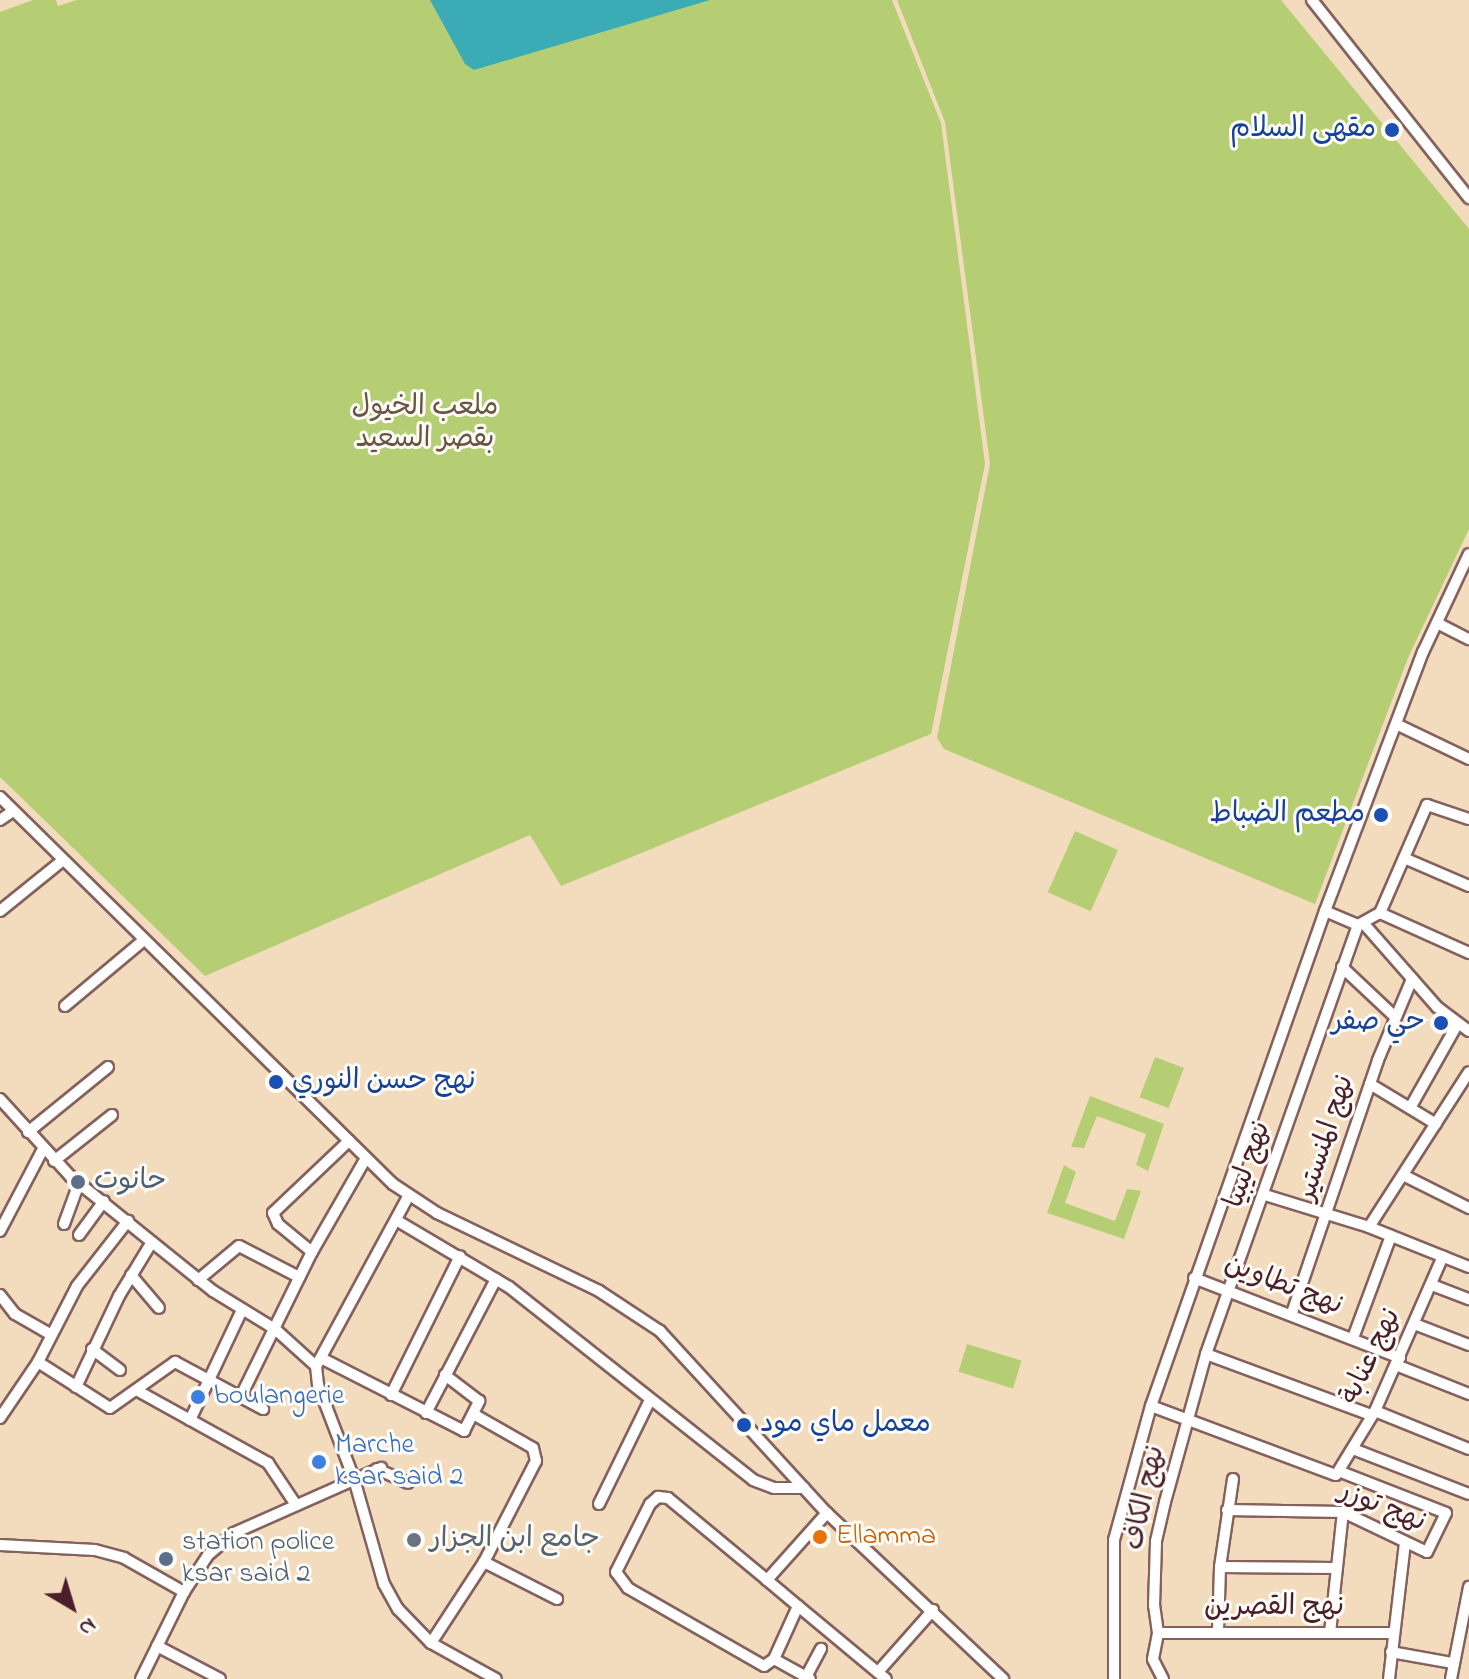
<!DOCTYPE html>
<html>
<head>
<meta charset="utf-8">
<style>
  body { margin:0 }
  #map { position:relative; width:1469px; height:1679px; overflow:hidden; background:#f3dcbd; font-family:"Indie Flower","Playpen Sans Arabic",sans-serif }
  div>[style] { position:absolute }
  [style*='--x'] { left:calc(var(--x)*1px); top:calc(var(--y)*1px); width:calc(var(--w)*1px); rotate:calc(var(--a)*1deg) }
  .green>* { inset:0; background:#b6ce73; transform-origin:0 0 }
  .water>* { inset:0; background:#3bacb6 }
  .roads { filter:drop-shadow(2px 0 #85615e) drop-shadow(-2px 0 #85615e) drop-shadow(0 2px #85615e) drop-shadow(0 -2px #85615e) }
  .minor>* { height:10px; margin:-5px; padding:0 5px; transform-origin:5px; border-radius:5px; background:#fff }
  .dots>* { width:22px; height:22px; translate:-50% -50%; box-sizing:border-box; border:4px solid #fdfcf7; border-radius:50% }
  span { translate:-50% -50%; white-space:nowrap; text-align:center; line-height:1.15; -webkit-text-stroke:6px #fdfcf7; paint-order:stroke }
  .transit-label { font-size:28px; color:#164399 }
  .right { translate:-100% -50%; text-align:right }
  .left { translate:0 -50%; text-align:left }
  .park-label { font-size:28px; color:#6a5441 }
  .street-label { font-size:28px; color:#4a1f2b }
  .service-label { font-size:28px; color:#4e5e75 }
  .shop-label { font-size:28px; color:#366cbe }
  .food-label { font-size:28px; color:#c56008 }
  .worship-label { font-size:28px; color:#5b616d }
  .north { position:absolute; left:32px; top:1567px; width:80px; height:80px; -webkit-text-stroke:6px #fdfcf7; paint-order:stroke; rotate:142deg; font-size:22px; font-weight:700; line-height:32px; text-align:center; color:#4a1f2b }
  .north::after { content:''; display:block; margin:auto; width:28px; height:36px; background:#4a1f2b; clip-path:polygon(50% 0,100% 100%,50% 72%,0 100%) }
</style>
</head>
<body>
<div id="map">
  <div class="green">
    <div style="clip-path:polygon(33px 0,56px 0,58px 6px,77px 0,892px 0,941px 123px,985px 464px,931px 734px,561px 886px,530px 835px,205px 976px,0 777px,0 12px)"></div>
    <div style="clip-path:polygon(897px 0,1281px 0,1469px 229px,1469px 529px,1408px 658px,1315px 904px,944px 749px,937px 738px,990px 464px,945px 122px)"></div>
    <div style="left:1075px;top:831px;width:47px;height:67px;rotate:24deg"></div>
    <div style="left:1155px;top:1057px;width:31px;height:43px;rotate:21deg"></div>
    <div style="clip-path:polygon(1090px 1096px,1164px 1124px,1148px 1171px,1136px 1165px,1146px 1134px,1097px 1116px,1084px 1148px,1071px 1147px)"></div>
    <div style="clip-path:polygon(1064px 1165px,1076px 1172px,1065px 1203px,1115px 1221px,1127px 1189px,1141px 1191px,1124px 1239px,1047px 1213px)"></div>
    <div style="left:967px;top:1344px;width:57px;height:29px;rotate:17deg"></div>
  </div>
  <div class="water">
    <div style="clip-path:polygon(430px 0,710px 0,474px 70px,465px 64px)"></div>
  </div>
  <div class="roads">
    <div class="minor">
      <div style="--x:1312;--y:0;--w:253;--a:51.6"></div>
      <div style="--x:1437;--y:623;--w:36;--a:27"></div>
      <div style="--x:1396;--y:724;--w:81;--a:25.6"></div>
      <div style="--x:0;--y:797;--w:552;--a:44.56"></div>
      <div style="--x:393;--y:1184;--w:53;--a:33.4"></div>
      <div style="--x:437;--y:1213;--w:180;--a:25.7"></div>
      <div style="--x:599;--y:1291;--w:73;--a:33.3"></div>
      <div style="--x:660;--y:1331;--w:247;--a:47.5"></div>
      <div style="--x:827;--y:1513;--w:242;--a:43.3"></div>
      <div style="--x:0;--y:820;--w:16;--a:-35"></div>
      <div style="--x:1404;--y:858;--w:71;--a:23.3"></div>
      <div style="--x:0;--y:911;--w:81;--a:-39"></div>
      <div style="--x:1325;--y:911;--w:36;--a:23"></div>
      <div style="--x:1380;--y:913;--w:98;--a:24.2"></div>
      <div style="--x:1358;--y:925;--w:25;--a:-29"></div>
      <div style="--x:1380;--y:913;--w:118;--a:-66.5"></div>
      <div style="--x:1427;--y:805;--w:44;--a:18.4"></div>
      <div style="--x:1365;--y:925;--w:109;--a:48.7"></div>
      <div style="--x:1437;--y:1007;--w:40;--a:37"></div>
      <div style="--x:1342;--y:967;--w:71;--a:43.3"></div>
      <div style="--x:65;--y:1006;--w:103;--a:-39.9"></div>
      <div style="--x:1370;--y:1084;--w:77;--a:31.2"></div>
      <div style="--x:0;--y:1099;--w:104;--a:47.7"></div>
      <div style="--x:70;--y:1176;--w:184;--a:38.8"></div>
      <div style="--x:213;--y:1291;--w:73;--a:31.5"></div>
      <div style="--x:275;--y:1329;--w:55;--a:42.1"></div>
      <div style="--x:1410;--y:1108;--w:95;--a:-60.5"></div>
      <div style="--x:28;--y:1132;--w:103;--a:-39.1"></div>
      <div style="--x:54;--y:1161;--w:74;--a:-38.4"></div>
      <div style="--x:1403;--y:1175;--w:74;--a:26.6"></div>
      <div style="--x:409;--y:1195;--w:195;--a:118.5"></div>
      <div style="--x:316;--y:1366;--w:19;--a:84"></div>
      <div style="--x:318;--y:1385;--w:101;--a:69"></div>
      <div style="--x:354;--y:1479;--w:109;--a:74.1"></div>
      <div style="--x:384;--y:1584;--w:29;--a:61"></div>
      <div style="--x:398;--y:1609;--w:47;--a:45.9"></div>
      <div style="--x:431;--y:1643;--w:74;--a:29"></div>
      <div style="--x:1265;--y:1195;--w:109;--a:17.1"></div>
      <div style="--x:1369;--y:1227;--w:108;--a:21.8"></div>
      <div style="--x:396;--y:1220;--w:131;--a:30.7"></div>
      <div style="--x:509;--y:1287;--w:311;--a:38.3"></div>
      <div style="--x:753;--y:1480;--w:22;--a:21"></div>
      <div style="--x:774;--y:1488;--w:30;--a:0"></div>
      <div style="--x:64;--y:1224;--w:44;--a:-69.9"></div>
      <div style="--x:1369;--y:1227;--w:184;--a:-57.2"></div>
      <div style="--x:0;--y:1231;--w:93;--a:-62.3"></div>
      <div style="--x:79;--y:1235;--w:42;--a:-53.7"></div>
      <div style="--x:312;--y:1252;--w:44;--a:-140.5"></div>
      <div style="--x:278;--y:1224;--w:12;--a:-114"></div>
      <div style="--x:273;--y:1213;--w:105;--a:-43.5"></div>
      <div style="--x:131;--y:1275;--w:43;--a:49.7"></div>
      <div style="--x:1194;--y:1278;--w:221;--a:21.2"></div>
      <div style="--x:198;--y:1280;--w:53;--a:-39.7"></div>
      <div style="--x:239;--y:1246;--w:68;--a:27.3"></div>
      <div style="--x:1432;--y:1285;--w:40;--a:21"></div>
      <div style="--x:0;--y:1295;--w:24;--a:52"></div>
      <div style="--x:15;--y:1314;--w:40;--a:29.7"></div>
      <div style="--x:1292;--y:1313;--w:267;--a:-71.2"></div>
      <div style="--x:1378;--y:1060;--w:88;--a:-67.2"></div>
      <div style="--x:1417;--y:1325;--w:56;--a:21"></div>
      <div style="--x:1353;--y:1338;--w:109;--a:-69.6"></div>
      <div style="--x:92;--y:1349;--w:35;--a:37"></div>
      <div style="--x:1206;--y:1354;--w:176;--a:20.3"></div>
      <div style="--x:321;--y:1358;--w:161;--a:27"></div>
      <div style="--x:464;--y:1431;--w:34;--a:-63"></div>
      <div style="--x:479;--y:1401;--w:43;--a:-142.6"></div>
      <div style="--x:38;--y:1362;--w:85;--a:32.6"></div>
      <div style="--x:110;--y:1408;--w:80;--a:-35.3"></div>
      <div style="--x:175;--y:1362;--w:100;--a:28.1"></div>
      <div style="--x:1396;--y:1365;--w:79;--a:21.7"></div>
      <div style="--x:76;--y:1387;--w:101;--a:-64.7"></div>
      <div style="--x:119;--y:1296;--w:63;--a:-58.6"></div>
      <div style="--x:138;--y:1391;--w:149;--a:29"></div>
      <div style="--x:268;--y:1463;--w:50;--a:56.3"></div>
      <div style="--x:391;--y:1395;--w:155;--a:-63.6"></div>
      <div style="--x:241;--y:1396;--w:161;--a:-63.8"></div>
      <div style="--x:312;--y:1252;--w:108;--a:-60.1"></div>
      <div style="--x:1151;--y:1406;--w:197;--a:20.5"></div>
      <div style="--x:1336;--y:1475;--w:75;--a:-58.6"></div>
      <div style="--x:1375;--y:1411;--w:169;--a:-66.3"></div>
      <div style="--x:1375;--y:1411;--w:101;--a:22"></div>
      <div style="--x:426;--y:1413;--w:151;--a:-62.4"></div>
      <div style="--x:0;--y:1418;--w:68;--a:-55.8"></div>
      <div style="--x:38;--y:1362;--w:85;--a:-62.8"></div>
      <div style="--x:77;--y:1286;--w:83;--a:-51.9"></div>
      <div style="--x:190;--y:1420;--w:122;--a:-64.7"></div>
      <div style="--x:1353;--y:1449;--w:124;--a:21.2"></div>
      <div style="--x:377;--y:1469;--w:34;--a:24"></div>
      <div style="--x:599;--y:1504;--w:114;--a:-63.9"></div>
      <div style="--x:1227;--y:1510;--w:116;--a:1"></div>
      <div style="--x:1343;--y:1512;--w:93;--a:25.5"></div>
      <div style="--x:1427;--y:1552;--w:43;--a:-64"></div>
      <div style="--x:1446;--y:1513;--w:113;--a:-158.7"></div>
      <div style="--x:0;--y:1545;--w:95;--a:3"></div>
      <div style="--x:95;--y:1550;--w:30;--a:15"></div>
      <div style="--x:124;--y:1558;--w:69;--a:29.5"></div>
      <div style="--x:484;--y:1562;--w:82;--a:26.9"></div>
      <div style="--x:1220;--y:1567;--w:115;--a:0.5"></div>
      <div style="--x:767;--y:1580;--w:90;--a:-48.2"></div>
      <div style="--x:798;--y:1606;--w:58;--a:114.4"></div>
      <div style="--x:774;--y:1659;--w:12;--a:145"></div>
      <div style="--x:764;--y:1666;--w:157;--a:-150.2"></div>
      <div style="--x:628;--y:1588;--w:20;--a:-127"></div>
      <div style="--x:616;--y:1572;--w:76;--a:-63.4"></div>
      <div style="--x:650;--y:1504;--w:11;--a:-41"></div>
      <div style="--x:658;--y:1497;--w:10;--a:6"></div>
      <div style="--x:668;--y:1498;--w:129;--a:39.6"></div>
      <div style="--x:767;--y:1580;--w:40;--a:40"></div>
      <div style="--x:798;--y:1606;--w:114;--a:39.7"></div>
      <div style="--x:1218;--y:1631;--w:64;--a:-88.2"></div>
      <div style="--x:1220;--y:1567;--w:89;--a:-81.6"></div>
      <div style="--x:1158;--y:1633;--w:233;--a:0"></div>
      <div style="--x:1330;--y:1633;--w:122;--a:-83.9"></div>
      <div style="--x:431;--y:1643;--w:97;--a:-56.8"></div>
      <div style="--x:484;--y:1562;--w:114;--a:-62.8"></div>
      <div style="--x:536;--y:1461;--w:13;--a:-103"></div>
      <div style="--x:533;--y:1448;--w:67;--a:-150.4"></div>
      <div style="--x:157;--y:1646;--w:71;--a:27.6"></div>
      <div style="--x:1391;--y:1652;--w:63;--a:10.1"></div>
      <div style="--x:774;--y:1659;--w:41;--a:29.1"></div>
      <div style="--x:878;--y:1672;--w:83;--a:-48.4"></div>
      <div style="--x:806;--y:1677;--w:32;--a:-62"></div>
      <div style="--x:141;--y:1679;--w:97;--a:-63.7"></div>
      <div style="--x:184;--y:1592;--w:44;--a:-57"></div>
      <div style="--x:208;--y:1555;--w:34;--a:-40"></div>
      <div style="--x:234;--y:1533;--w:161;--a:-23.9"></div>
      <div style="--x:1114;--y:1679;--w:139;--a:-90"></div>
      <div style="--x:1114;--y:1540;--w:139;--a:-74.6"></div>
      <div style="--x:1151;--y:1406;--w:525;--a:-70.63"></div>
      <div style="--x:1325;--y:911;--w:277;--a:-69.3"></div>
      <div style="--x:1423;--y:652;--w:108;--a:-64.9"></div>
      <div style="--x:1163;--y:1679;--w:22;--a:-117"></div>
      <div style="--x:1153;--y:1659;--w:26;--a:-79"></div>
      <div style="--x:1158;--y:1633;--w:27;--a:-98"></div>
      <div style="--x:1154;--y:1606;--w:65;--a:-88.2"></div>
      <div style="--x:1156;--y:1541;--w:40;--a:-77"></div>
      <div style="--x:1165;--y:1502;--w:154;--a:-74.5"></div>
      <div style="--x:1206;--y:1354;--w:455;--a:-70.5"></div>
      <div style="--x:1389;--y:1679;--w:138;--a:-83.3"></div>
      <div style="--x:1451;--y:1679;--w:94;--a:-78.9"></div>
    </div>
  </div>
  <div class="dots">
    <div style="left:1392px;top:130px;background:#1a4fb4"></div>
    <div style="left:1381px;top:815px;background:#1a4fb4"></div>
    <div style="left:1441px;top:1023px;background:#1a4fb4"></div>
    <div style="left:276px;top:1082px;background:#1a4fb4"></div>
    <div style="left:78px;top:1182px;background:#5c6f8a"></div>
    <div style="left:198px;top:1397px;background:#3f7fe0"></div>
    <div style="left:744px;top:1425px;background:#1a4fb4"></div>
    <div style="left:319px;top:1462px;background:#3f7fe0"></div>
    <div style="left:820px;top:1537px;background:#e8710a"></div>
    <div style="left:414px;top:1540px;background:#6b7280"></div>
    <div style="left:166px;top:1559px;background:#5c6f8a"></div>
  </div>
  <div class="transit-label">
    <span class="right" style="left:1376px;top:130px">مقهى السلام</span>
    <span class="right" style="left:1365px;top:815px">مطعم الضباط</span>
    <span class="right" style="left:1425px;top:1023px">حي صفر</span>
    <span class="left" style="left:292px;top:1082px">نهج حسن النوري</span>
    <span class="left" style="left:760px;top:1425px">معمل ماي مود</span>
  </div>
  <div class="park-label">
    <span style="left:425px;top:424px">ملعب الخيول<br>بقصر السعيد</span>
  </div>
  <div class="street-label">
    <span style="left:1327px;top:1138px;rotate:-72deg">نهج المنستير</span>
    <span style="left:1249px;top:1165px;rotate:-71deg">نهج ليبيا</span>
    <span style="left:1283px;top:1286px;rotate:21deg">نهج تطاوين</span>
    <span style="left:1372px;top:1357px;rotate:-64deg">نهج عنابة</span>
    <span style="left:1146px;top:1498px;rotate:-78deg">نهج الكاف</span>
    <span style="left:1382px;top:1508px;rotate:22deg">نهج توزر</span>
    <span style="left:1274px;top:1608px">نهج القصرين</span>
  </div>
  <div class="service-label">
    <span class="left" style="left:94px;top:1182px">حانوت</span>
    <span class="left" style="left:182px;top:1559px">station police<br>ksar said 2</span>
  </div>
  <div class="shop-label">
    <span class="left" style="left:214px;top:1397px">boulangerie</span>
    <span class="left" style="left:335px;top:1462px">Marche<br>ksar said 2</span>
  </div>
  <div class="food-label">
    <span class="left" style="left:836px;top:1537px">Ellamma</span>
  </div>
  <div class="worship-label">
    <span class="left" style="left:430px;top:1540px">جامع ابن الجزار</span>
  </div>
  <div class="north">N</div>
</div>
</body>
</html>
